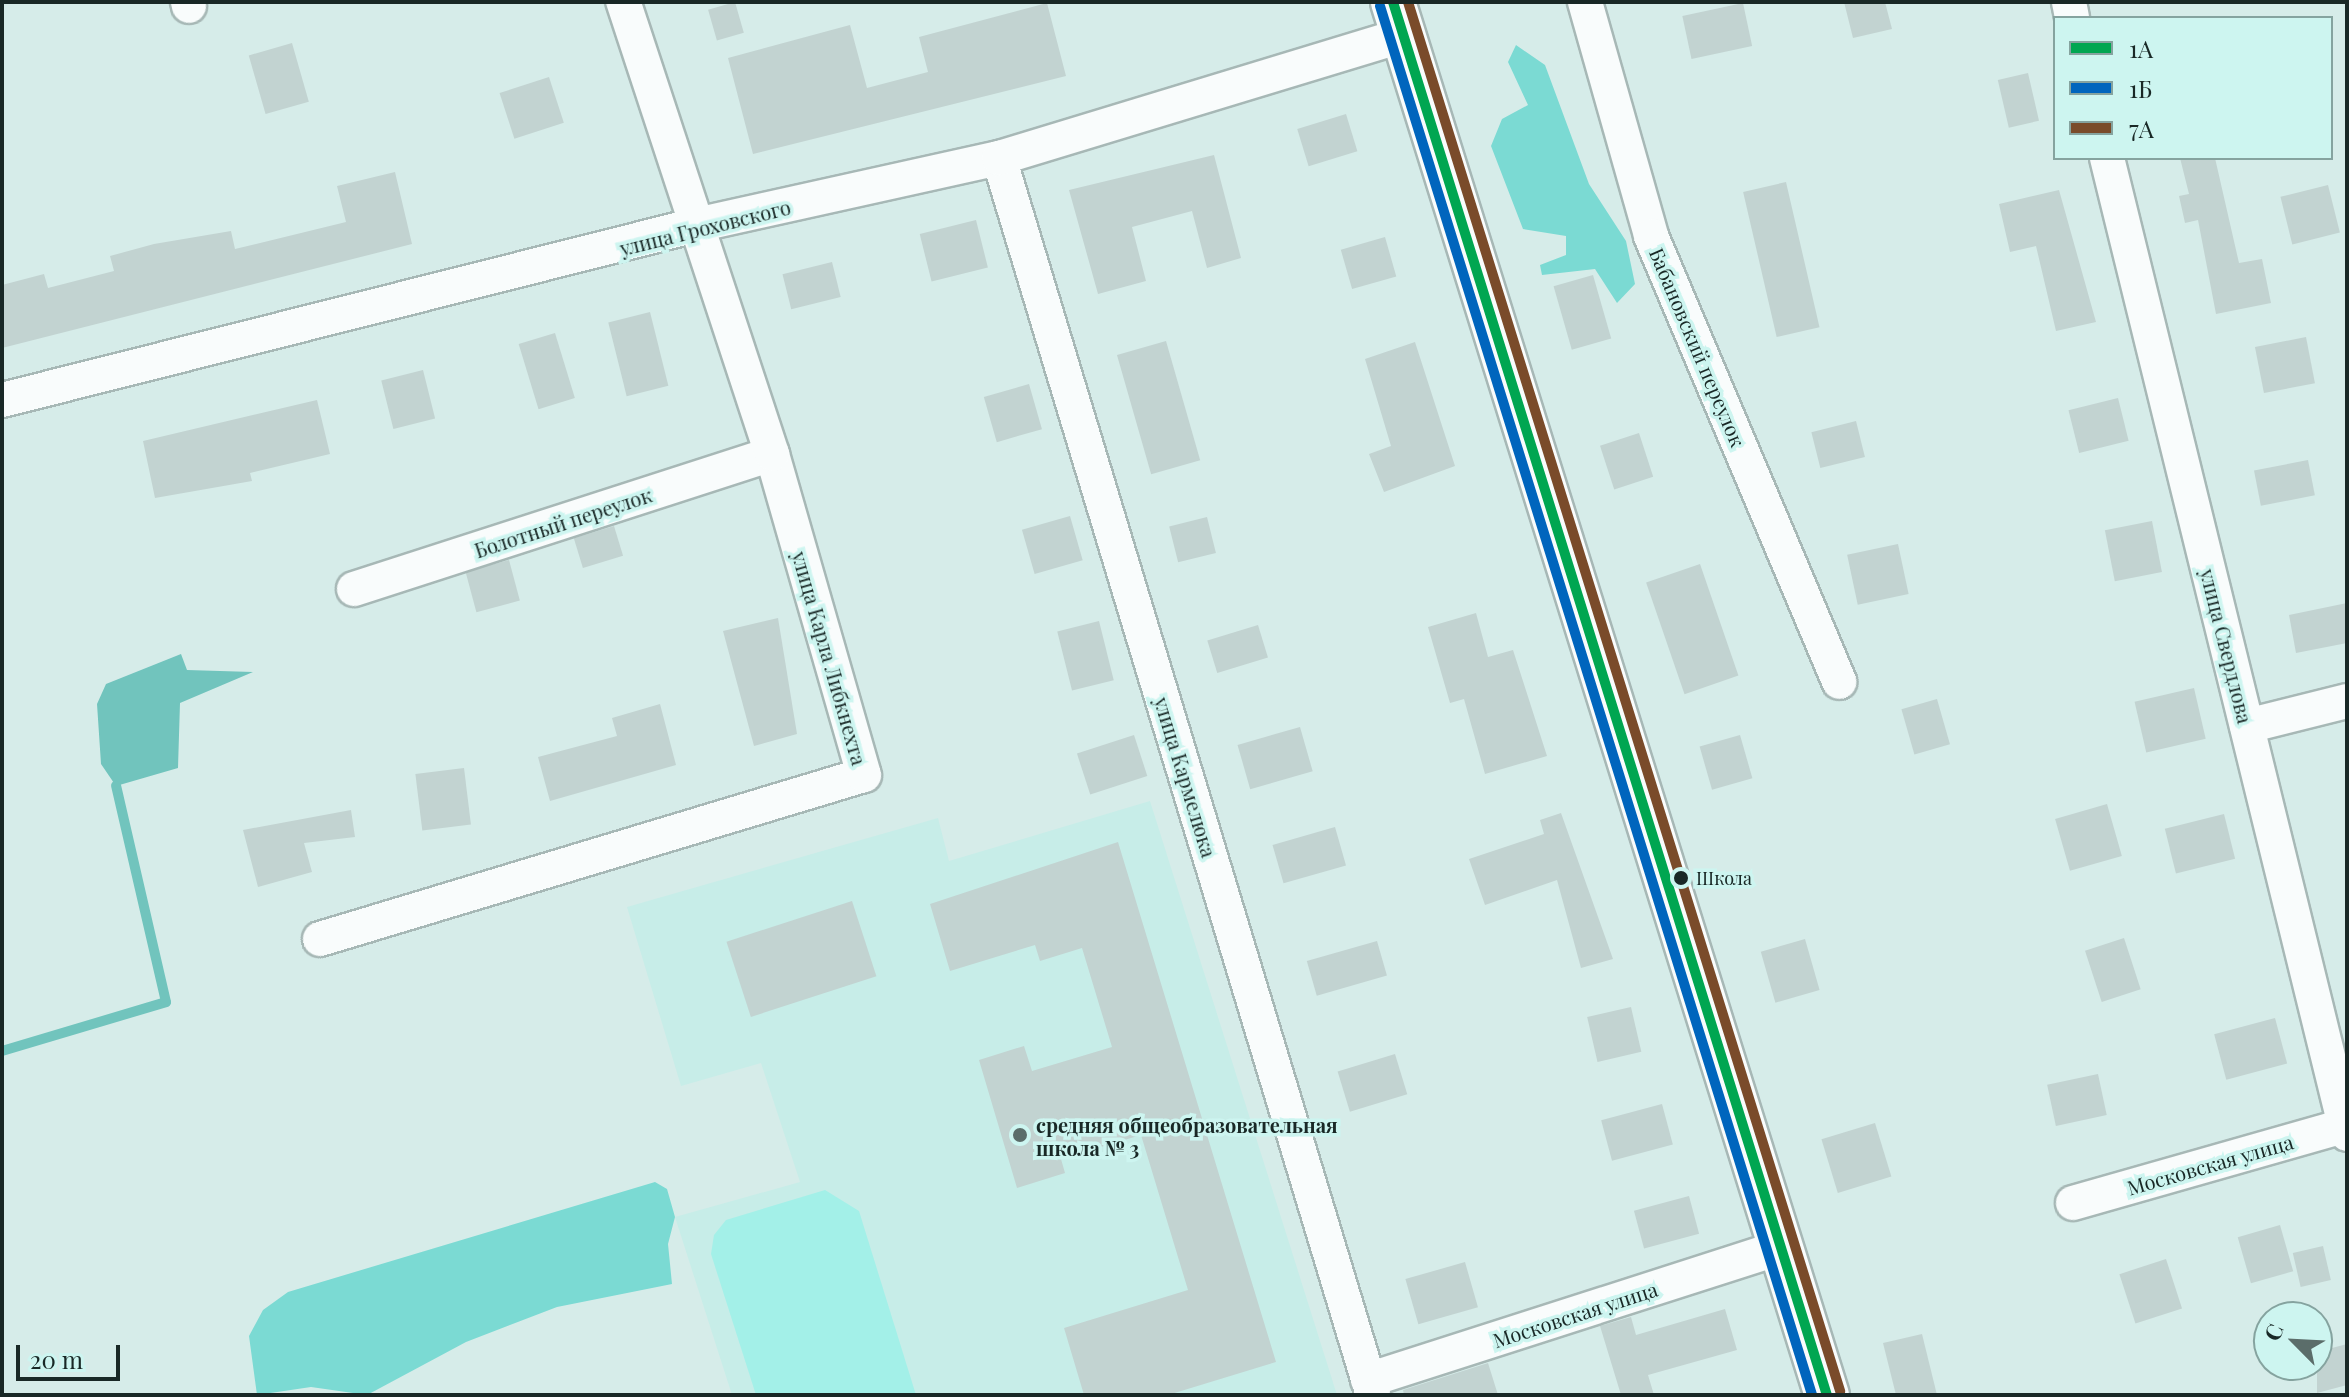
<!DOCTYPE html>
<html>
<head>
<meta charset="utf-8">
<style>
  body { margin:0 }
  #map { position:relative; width:2349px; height:1397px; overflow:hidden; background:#d6ece9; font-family:"Playfair Display",serif }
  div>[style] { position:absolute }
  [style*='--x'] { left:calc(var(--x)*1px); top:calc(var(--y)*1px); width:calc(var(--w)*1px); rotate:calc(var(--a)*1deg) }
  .built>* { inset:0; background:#c7ede8 }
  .green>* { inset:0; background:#a3f0e8 }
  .forest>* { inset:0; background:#7bdad3 }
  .water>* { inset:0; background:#71c4bd }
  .stream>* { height:10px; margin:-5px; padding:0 5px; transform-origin:5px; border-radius:5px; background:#71c4bd }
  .building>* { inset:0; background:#c2d3d1; transform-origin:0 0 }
  .roads { filter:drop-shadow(2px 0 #a7b8b6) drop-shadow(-2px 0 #a7b8b6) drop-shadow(0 2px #a7b8b6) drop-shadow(0 -2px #a7b8b6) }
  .street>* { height:34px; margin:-17px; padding:0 17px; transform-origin:17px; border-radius:17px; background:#f9fcfc }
  .secondary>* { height:44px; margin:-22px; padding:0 22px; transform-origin:22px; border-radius:22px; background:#f9fcfc }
  .bus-1>* { height:10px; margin:-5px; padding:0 5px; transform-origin:5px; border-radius:5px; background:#00a651 }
  .bus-2>* { height:10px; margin:-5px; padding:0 5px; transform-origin:5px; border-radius:5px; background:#0065bd }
  .bus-3>* { height:10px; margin:-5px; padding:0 5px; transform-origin:5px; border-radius:5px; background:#7a4b2a }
  .dots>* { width:22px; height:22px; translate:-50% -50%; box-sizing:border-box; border:4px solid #cdf5f0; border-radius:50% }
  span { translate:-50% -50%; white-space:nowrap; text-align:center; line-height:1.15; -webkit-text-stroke:7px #cdf5f0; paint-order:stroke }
  .bus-label { font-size:18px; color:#192826 }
  .left { translate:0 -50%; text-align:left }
  .street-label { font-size:20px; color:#192826 }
  .poi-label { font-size:20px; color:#192826; font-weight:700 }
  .frame { position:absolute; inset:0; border:4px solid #192826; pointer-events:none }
  .legend { position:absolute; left:2053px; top:16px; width:280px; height:144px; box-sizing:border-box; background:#cdf5f0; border:2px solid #85a39f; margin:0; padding:10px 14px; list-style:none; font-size:24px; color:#192826 }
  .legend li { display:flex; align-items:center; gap:16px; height:40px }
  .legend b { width:40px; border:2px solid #85a39f }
  .north { position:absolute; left:2253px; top:1301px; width:80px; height:80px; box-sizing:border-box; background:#cdf5f0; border:2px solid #85a39f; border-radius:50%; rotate:294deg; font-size:22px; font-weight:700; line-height:32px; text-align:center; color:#192826 }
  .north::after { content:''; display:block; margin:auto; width:28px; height:36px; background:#5b6d6a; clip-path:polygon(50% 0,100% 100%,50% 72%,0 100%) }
  .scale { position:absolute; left:16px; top:1345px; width:104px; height:36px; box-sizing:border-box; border:4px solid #192826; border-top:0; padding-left:10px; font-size:24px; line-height:28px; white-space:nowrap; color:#192826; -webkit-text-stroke:6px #cdf5f0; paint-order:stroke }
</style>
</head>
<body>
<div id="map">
  <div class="built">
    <div style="clip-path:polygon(1150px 801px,1337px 1395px,732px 1395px,675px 1217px,800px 1182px,761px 1063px,681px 1086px,627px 907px,938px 818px,949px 861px)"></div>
  </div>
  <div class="green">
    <div style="clip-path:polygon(825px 1190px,859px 1211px,916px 1395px,756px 1395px,711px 1254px,714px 1235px,726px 1220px)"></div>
  </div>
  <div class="forest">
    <div style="clip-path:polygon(1516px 45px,1545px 65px,1589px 184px,1626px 241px,1635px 284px,1617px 303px,1595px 269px,1542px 275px,1540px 265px,1566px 255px,1566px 236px,1523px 229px,1491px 146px,1502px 119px,1528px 105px,1508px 62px)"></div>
    <div style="clip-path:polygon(655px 1182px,667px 1189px,675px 1217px,668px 1244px,672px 1284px,557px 1307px,466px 1342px,367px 1395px,311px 1387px,257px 1395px,249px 1336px,263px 1310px,288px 1292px)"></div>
  </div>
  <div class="water">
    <div style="clip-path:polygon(181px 654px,187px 670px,253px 672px,180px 703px,178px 768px,116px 786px,101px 764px,97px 704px,106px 684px)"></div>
  </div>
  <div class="stream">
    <div style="--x:2;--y:1051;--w:171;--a:-16.6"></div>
    <div style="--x:166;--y:1002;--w:222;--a:-103"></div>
  </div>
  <div class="building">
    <div style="left:735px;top:2px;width:32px;height:28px;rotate:74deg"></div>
    <div style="clip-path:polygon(1844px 2px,1885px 2px,1892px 29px,1853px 38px)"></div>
    <div style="clip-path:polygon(1047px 3px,1066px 76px,753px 154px,728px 58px,850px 25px,867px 88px,928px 72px,919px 37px)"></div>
    <div style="left:1743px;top:3px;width:44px;height:62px;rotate:78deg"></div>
    <div style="left:292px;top:43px;width:61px;height:45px;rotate:74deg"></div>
    <div style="left:2028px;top:73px;width:49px;height:31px;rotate:77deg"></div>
    <div style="left:549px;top:77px;width:48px;height:52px;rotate:72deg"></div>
    <div style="left:1346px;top:114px;width:39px;height:51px;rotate:73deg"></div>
    <div style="clip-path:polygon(1214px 155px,1241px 258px,1207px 268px,1192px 211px,1132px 227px,1146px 281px,1098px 294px,1069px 190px)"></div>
    <div style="clip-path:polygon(2180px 158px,2215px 158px,2239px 263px,2262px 259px,2271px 303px,2216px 314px,2198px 220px,2185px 223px,2179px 196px,2189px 194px)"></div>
    <div style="clip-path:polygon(395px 172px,412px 244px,2px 348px,2px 285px,44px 274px,48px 288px,114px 271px,110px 256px,154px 244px,231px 231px,235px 249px,346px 222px,337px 186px)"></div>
    <div style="left:1786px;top:182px;width:149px;height:44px;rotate:77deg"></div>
    <div style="left:2328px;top:185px;width:49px;height:49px;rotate:76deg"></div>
    <div style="clip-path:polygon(2059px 190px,2096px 322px,2056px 331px,2036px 246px,2010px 252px,1999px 204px)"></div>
    <div style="left:976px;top:220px;width:49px;height:58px;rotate:76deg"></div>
    <div style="left:1385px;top:237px;width:41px;height:46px;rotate:74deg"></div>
    <div style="left:832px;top:262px;width:36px;height:51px;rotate:76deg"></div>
    <div style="left:1593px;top:275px;width:66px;height:41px;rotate:74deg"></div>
    <div style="left:650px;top:312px;width:76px;height:43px;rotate:76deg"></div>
    <div style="left:555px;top:333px;width:68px;height:38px;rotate:73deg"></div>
    <div style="left:2306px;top:337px;width:47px;height:52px;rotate:79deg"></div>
    <div style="left:1166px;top:341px;width:124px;height:51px;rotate:74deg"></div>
    <div style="clip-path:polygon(1415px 342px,1455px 466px,1384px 492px,1369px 454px,1391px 446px,1365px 359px)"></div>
    <div style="left:423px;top:370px;width:50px;height:43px;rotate:76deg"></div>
    <div style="left:1029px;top:384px;width:47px;height:47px;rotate:74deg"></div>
    <div style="left:2118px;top:398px;width:44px;height:51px;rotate:76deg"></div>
    <div style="clip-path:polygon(317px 400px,330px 454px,250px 473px,252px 481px,155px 498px,143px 441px)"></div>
    <div style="left:1856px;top:421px;width:37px;height:46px;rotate:76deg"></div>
    <div style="left:1639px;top:433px;width:46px;height:41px;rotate:72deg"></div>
    <div style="left:2308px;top:460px;width:36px;height:55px;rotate:79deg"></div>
    <div style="left:1070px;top:516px;width:46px;height:50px;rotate:74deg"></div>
    <div style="left:1207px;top:517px;width:37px;height:39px;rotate:76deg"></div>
    <div style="left:2152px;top:521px;width:52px;height:48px;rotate:79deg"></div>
    <div style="left:614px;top:526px;width:31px;height:42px;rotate:73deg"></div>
    <div style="left:1898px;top:544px;width:51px;height:52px;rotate:78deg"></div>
    <div style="left:509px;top:560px;width:42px;height:45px;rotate:75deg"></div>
    <div style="left:1700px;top:564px;width:118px;height:57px;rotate:71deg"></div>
    <div style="clip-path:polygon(2347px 603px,2347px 643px,2296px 653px,2289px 615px)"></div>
    <div style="clip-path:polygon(1476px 613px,1488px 657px,1513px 650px,1547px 756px,1485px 774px,1464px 699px,1450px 703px,1428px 627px)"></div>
    <div style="clip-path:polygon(778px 618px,797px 734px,754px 746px,723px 631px)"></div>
    <div style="left:1099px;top:621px;width:61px;height:43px;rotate:76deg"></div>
    <div style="left:1258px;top:625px;width:34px;height:53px;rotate:73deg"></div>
    <div style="left:2194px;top:688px;width:52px;height:61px;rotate:77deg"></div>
    <div style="left:1937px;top:699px;width:47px;height:37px;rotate:74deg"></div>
    <div style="clip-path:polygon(660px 704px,676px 765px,550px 801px,538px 757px,617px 736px,612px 718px)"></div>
    <div style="left:1300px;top:727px;width:46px;height:65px;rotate:74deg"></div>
    <div style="left:1134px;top:735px;width:43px;height:60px;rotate:72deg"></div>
    <div style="left:1740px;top:735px;width:45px;height:42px;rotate:74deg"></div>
    <div style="left:464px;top:768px;width:57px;height:49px;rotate:83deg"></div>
    <div style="left:2107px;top:804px;width:54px;height:54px;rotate:74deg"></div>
    <div style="clip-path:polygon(351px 810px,355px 837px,304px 843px,312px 872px,258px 887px,243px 830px)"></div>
    <div style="clip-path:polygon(1561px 813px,1613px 959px,1581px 968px,1557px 880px,1485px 905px,1469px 859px,1544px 834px,1540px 820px)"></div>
    <div style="left:2224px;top:814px;width:46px;height:61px;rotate:76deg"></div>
    <div style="left:1335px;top:827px;width:40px;height:65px;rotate:74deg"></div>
    <div style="clip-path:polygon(1118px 842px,1276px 1362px,1168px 1395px,1084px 1395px,1064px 1328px,1188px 1290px,1141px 1135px,1061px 1159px,1065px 1173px,1017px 1188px,979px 1060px,1024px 1046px,1032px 1071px,1112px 1047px,1082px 948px,1040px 961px,1035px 945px,950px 971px,930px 904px)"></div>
    <div style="left:852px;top:901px;width:79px;height:132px;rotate:72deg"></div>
    <div style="left:2124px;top:938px;width:54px;height:41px;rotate:72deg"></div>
    <div style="left:1805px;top:939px;width:53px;height:46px;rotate:74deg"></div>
    <div style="left:1377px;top:941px;width:36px;height:73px;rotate:74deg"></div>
    <div style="left:1631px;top:1007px;width:46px;height:45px;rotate:77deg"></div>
    <div style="left:2275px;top:1018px;width:47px;height:63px;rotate:75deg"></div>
    <div style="left:1395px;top:1054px;width:42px;height:60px;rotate:73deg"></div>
    <div style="left:2098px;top:1074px;width:42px;height:52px;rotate:78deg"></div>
    <div style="left:1662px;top:1104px;width:42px;height:63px;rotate:75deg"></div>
    <div style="left:1875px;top:1123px;width:56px;height:56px;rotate:73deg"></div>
    <div style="left:1689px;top:1196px;width:39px;height:57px;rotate:75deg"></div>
    <div style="left:2280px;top:1225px;width:48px;height:44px;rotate:74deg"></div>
    <div style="left:2323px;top:1246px;width:35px;height:31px;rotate:77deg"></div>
    <div style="left:2166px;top:1259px;width:52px;height:49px;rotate:72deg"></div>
    <div style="left:1465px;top:1262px;width:47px;height:62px;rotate:74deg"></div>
    <div style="clip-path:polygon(1725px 1309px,1737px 1350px,1648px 1375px,1654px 1395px,1621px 1395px,1600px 1326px,1631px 1317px,1636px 1335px)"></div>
    <div style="clip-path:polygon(1922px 1334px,1937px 1395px,1896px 1395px,1883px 1343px)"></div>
    <div style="clip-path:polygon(2347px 1344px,2347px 1385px,2317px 1393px,2317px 1352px)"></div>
    <div style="clip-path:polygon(1488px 1363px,1498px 1395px,1404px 1395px,1403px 1390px)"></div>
  </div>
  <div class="roads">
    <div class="street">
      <div style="--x:188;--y:2;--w:4;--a:76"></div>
      <div style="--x:1585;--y:2;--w:243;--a:74.2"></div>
      <div style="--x:1651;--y:236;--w:484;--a:67.1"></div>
      <div style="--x:2069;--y:2;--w:16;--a:79"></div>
      <div style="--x:999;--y:158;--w:1292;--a:73.18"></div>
      <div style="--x:2107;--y:158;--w:1005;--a:76.18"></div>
      <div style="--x:2;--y:400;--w:712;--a:-14.15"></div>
      <div style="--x:692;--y:226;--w:314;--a:-12.5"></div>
      <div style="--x:999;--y:158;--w:422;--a:-16.9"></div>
      <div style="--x:354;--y:589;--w:439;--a:-17.9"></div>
      <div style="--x:2247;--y:726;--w:103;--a:-14"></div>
      <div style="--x:320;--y:939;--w:568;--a:-16.78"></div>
      <div style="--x:864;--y:775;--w:334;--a:-106"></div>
      <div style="--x:772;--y:454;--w:476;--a:-108.2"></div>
      <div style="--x:2073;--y:1203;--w:285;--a:-15.9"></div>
      <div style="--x:1368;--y:1380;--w:435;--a:-17.8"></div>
    </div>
    <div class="secondary">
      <div style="--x:1393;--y:2;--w:1459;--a:72.7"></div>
    </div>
  </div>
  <div class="bus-1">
    <div style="--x:1393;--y:2;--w:1459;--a:72.7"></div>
  </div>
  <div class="bus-2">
    <div style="--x:1380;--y:6;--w:1455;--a:72.72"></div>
  </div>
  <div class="bus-3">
    <div style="--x:1408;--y:2;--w:1455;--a:72.72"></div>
  </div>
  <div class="dots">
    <div style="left:1681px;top:878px;background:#192826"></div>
    <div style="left:1020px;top:1135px;background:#5b6d6a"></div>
  </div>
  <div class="bus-label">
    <span class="left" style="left:1696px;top:878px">Школа</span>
  </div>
  <div class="street-label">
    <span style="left:705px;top:227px;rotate:-14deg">улица Гроховского</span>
    <span style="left:1698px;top:347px;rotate:67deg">Бабановский переулок</span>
    <span style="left:563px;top:522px;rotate:-18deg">Болотный переулок</span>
    <span style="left:2227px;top:646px;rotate:76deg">улица Свердлова</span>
    <span style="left:830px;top:658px;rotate:74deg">улица Карла Либкнехта</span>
    <span style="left:1186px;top:777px;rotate:73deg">улица Кармелюка</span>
    <span style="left:2210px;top:1164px;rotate:-16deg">Московская улица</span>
    <span style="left:1575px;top:1314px;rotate:-18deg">Московская улица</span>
  </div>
  <div class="poi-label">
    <span class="left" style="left:1036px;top:1136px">средняя общеобразовательная<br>школа № 3</span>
  </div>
  <div class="frame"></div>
  <ul class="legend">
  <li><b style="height:10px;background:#00a651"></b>1А</li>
  <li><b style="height:10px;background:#0065bd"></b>1Б</li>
  <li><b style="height:10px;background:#7a4b2a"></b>7А</li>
  </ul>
  <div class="north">С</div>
  <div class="scale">20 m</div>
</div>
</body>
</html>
